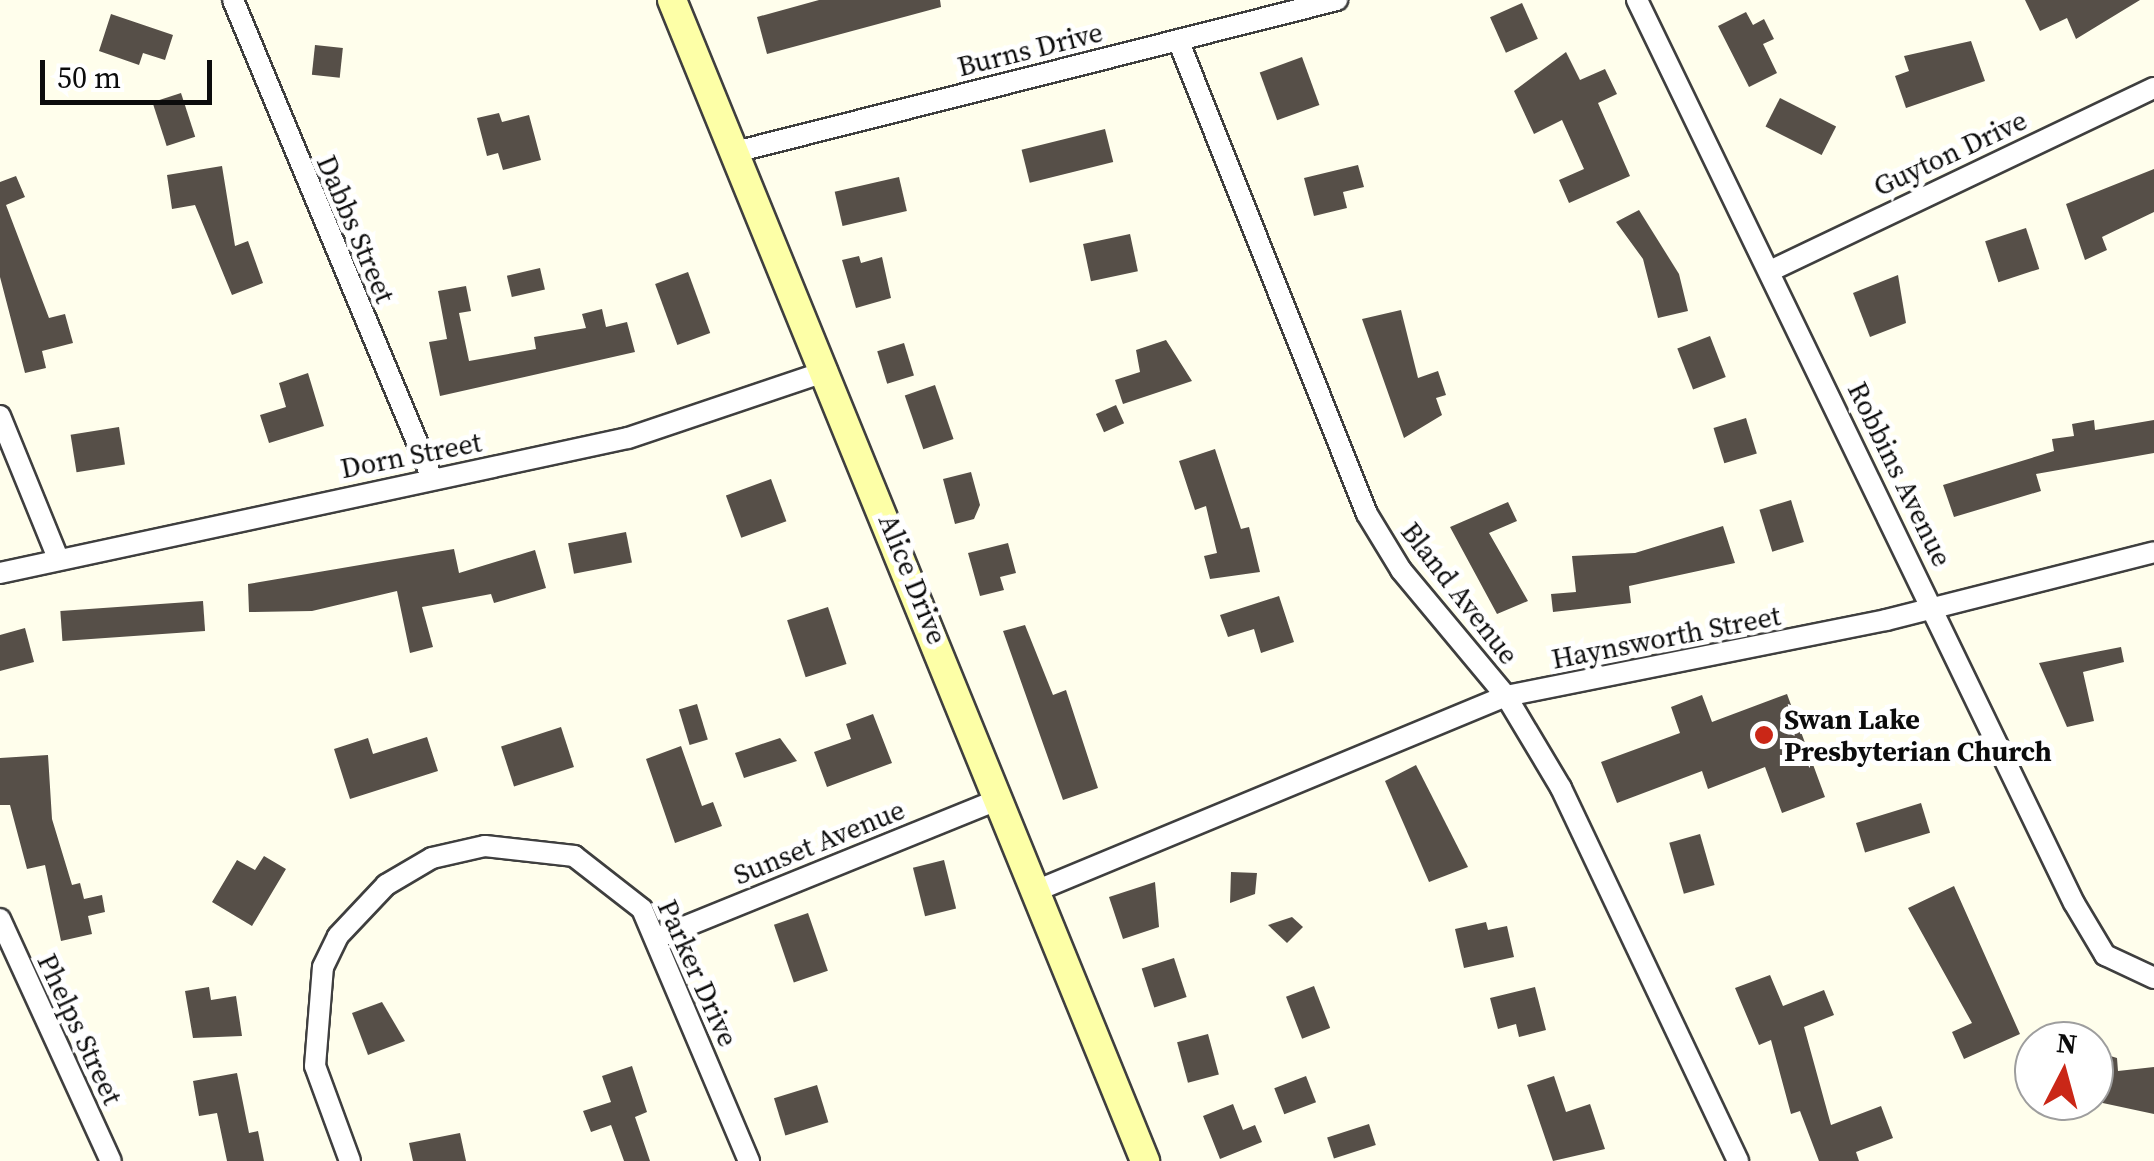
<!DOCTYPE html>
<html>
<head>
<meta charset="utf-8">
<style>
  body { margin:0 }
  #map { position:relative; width:2154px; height:1161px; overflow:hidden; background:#fffeec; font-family:"Source Serif 4",serif }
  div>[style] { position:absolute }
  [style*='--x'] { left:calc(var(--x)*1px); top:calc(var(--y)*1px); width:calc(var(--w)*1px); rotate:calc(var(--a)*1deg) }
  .building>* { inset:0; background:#564f48; transform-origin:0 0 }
  .roads { filter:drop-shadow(2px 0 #3f3f3f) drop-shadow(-2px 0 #3f3f3f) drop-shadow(0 2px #3f3f3f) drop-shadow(0 -2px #3f3f3f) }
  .street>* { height:20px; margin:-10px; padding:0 10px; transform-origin:10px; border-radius:10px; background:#fff }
  .secondary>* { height:28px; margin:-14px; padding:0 14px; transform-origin:14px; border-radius:14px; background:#fdffa7 }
  .dots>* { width:28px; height:28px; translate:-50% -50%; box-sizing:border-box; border:5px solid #fff; border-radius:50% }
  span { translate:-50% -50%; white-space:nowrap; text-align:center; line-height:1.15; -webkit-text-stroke:10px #fff; paint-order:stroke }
  .street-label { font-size:28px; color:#0c0c0c }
  .poi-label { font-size:28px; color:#0c0c0c; font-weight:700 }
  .left { translate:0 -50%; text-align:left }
  .north { position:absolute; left:2014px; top:1021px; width:100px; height:100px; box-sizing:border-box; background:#fff; border:2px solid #9e9e9e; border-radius:50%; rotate:6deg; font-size:28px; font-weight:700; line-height:40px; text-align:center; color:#0c0c0c }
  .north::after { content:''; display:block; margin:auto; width:35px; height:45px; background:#ca2717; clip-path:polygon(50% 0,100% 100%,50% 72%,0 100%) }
  .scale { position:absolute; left:40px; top:60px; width:172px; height:45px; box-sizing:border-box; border:5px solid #0c0c0c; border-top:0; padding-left:12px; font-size:30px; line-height:35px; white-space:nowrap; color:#0c0c0c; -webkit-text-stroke:8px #fff; paint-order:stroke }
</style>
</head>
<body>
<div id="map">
  <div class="building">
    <div style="clip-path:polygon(819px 0,940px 0,941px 7px,767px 54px,757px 17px)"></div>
    <div style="clip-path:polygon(2025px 0,2140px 0,2076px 39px,2067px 18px,2040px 31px)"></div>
    <div style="left:1522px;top:3px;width:39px;height:35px;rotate:66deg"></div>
    <div style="clip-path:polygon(1746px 12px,1753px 25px,1764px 19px,1774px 39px,1763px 44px,1777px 73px,1749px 87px,1718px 26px)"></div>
    <div style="clip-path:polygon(111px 14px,173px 35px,165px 60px,143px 53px,139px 65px,99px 51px)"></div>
    <div style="clip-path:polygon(1971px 41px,1985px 81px,1906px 108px,1895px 76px,1909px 71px,1904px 56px)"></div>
    <div style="left:315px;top:45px;width:28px;height:30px;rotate:6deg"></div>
    <div style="clip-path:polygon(1566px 52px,1580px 80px,1605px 69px,1617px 94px,1598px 103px,1630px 176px,1569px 203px,1559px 180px,1584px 169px,1562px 120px,1534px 134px,1514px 91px)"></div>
    <div style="left:1302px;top:57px;width:51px;height:45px;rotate:70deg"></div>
    <div style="left:181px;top:93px;width:46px;height:30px;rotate:72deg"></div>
    <div style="left:1780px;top:98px;width:63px;height:32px;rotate:27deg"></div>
    <div style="clip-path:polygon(499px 113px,502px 122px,529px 115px,541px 160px,503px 170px,498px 153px,487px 156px,477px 118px)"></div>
    <div style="left:1105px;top:129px;width:34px;height:86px;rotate:76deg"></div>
    <div style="clip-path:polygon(1358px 165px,1364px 187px,1343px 192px,1347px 208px,1314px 216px,1304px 178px)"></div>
    <div style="clip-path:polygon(222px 166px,235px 246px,248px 241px,263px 283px,232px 295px,195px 205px,172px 209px,167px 175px)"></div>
    <div style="clip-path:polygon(2154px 169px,2154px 212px,2102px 237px,2107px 250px,2085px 260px,2066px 204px)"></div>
    <div style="clip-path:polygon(16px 176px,25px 197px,6px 205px,49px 318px,65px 314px,73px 343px,42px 351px,46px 368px,25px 373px,0 277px,0 182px)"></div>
    <div style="left:899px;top:177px;width:35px;height:66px;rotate:77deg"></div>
    <div style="clip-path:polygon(1639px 210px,1679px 274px,1688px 311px,1658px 318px,1643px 259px,1616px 222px)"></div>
    <div style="left:2026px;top:228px;width:43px;height:43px;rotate:72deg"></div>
    <div style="left:1130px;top:234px;width:38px;height:48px;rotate:78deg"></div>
    <div style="clip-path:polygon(859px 256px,861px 263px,882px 257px,891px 298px,856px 308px,842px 260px)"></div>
    <div style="left:540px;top:268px;width:22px;height:34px;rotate:77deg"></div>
    <div style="left:688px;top:272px;width:65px;height:35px;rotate:70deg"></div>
    <div style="clip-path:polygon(1898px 275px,1906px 323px,1870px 337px,1853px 293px)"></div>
    <div style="clip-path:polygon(466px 286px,471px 311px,459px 313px,469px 361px,536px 349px,534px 337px,586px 328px,582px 314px,602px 309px,606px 327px,627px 322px,635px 352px,440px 396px,429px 342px,447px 339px,438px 291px)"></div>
    <div style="clip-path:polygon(1401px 310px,1418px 378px,1438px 371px,1446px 395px,1436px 398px,1442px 415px,1404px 438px,1362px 319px)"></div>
    <div style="left:1710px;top:336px;width:44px;height:35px;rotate:69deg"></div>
    <div style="clip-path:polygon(1166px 340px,1192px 381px,1123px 404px,1115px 380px,1140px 372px,1136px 350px)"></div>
    <div style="left:904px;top:343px;width:34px;height:28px;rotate:73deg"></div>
    <div style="clip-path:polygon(308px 373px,324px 426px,269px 443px,260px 415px,286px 407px,279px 383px)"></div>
    <div style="left:935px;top:385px;width:57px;height:32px;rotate:71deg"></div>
    <div style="left:1116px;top:405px;width:20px;height:22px;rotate:66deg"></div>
    <div style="left:1746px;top:418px;width:37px;height:34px;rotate:73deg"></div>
    <div style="clip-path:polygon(2094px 420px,2095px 430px,2154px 420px,2154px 453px,2036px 474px,2041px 491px,1954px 517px,1943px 485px,2054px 451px,2052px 439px,2074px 436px,2072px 424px)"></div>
    <div style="left:119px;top:427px;width:38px;height:49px;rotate:81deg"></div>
    <div style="clip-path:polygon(1215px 449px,1241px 529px,1249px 527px,1260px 572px,1210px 579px,1204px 556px,1217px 553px,1206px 506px,1195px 510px,1179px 461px)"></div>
    <div style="clip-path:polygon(971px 472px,980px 505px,974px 519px,955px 524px,943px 479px)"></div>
    <div style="left:771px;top:479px;width:45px;height:48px;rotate:70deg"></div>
    <div style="left:1791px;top:500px;width:44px;height:33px;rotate:73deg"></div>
    <div style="clip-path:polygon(1508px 502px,1517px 521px,1489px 533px,1528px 601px,1497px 614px,1450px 527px)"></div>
    <div style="clip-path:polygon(1723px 526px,1735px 563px,1629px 586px,1631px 603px,1553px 612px,1551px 594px,1576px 592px,1572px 556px,1635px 553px)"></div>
    <div style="left:626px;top:532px;width:31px;height:59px;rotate:79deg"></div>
    <div style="clip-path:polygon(1008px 543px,1016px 573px,1000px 577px,1004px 590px,980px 596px,968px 553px)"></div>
    <div style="clip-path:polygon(454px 549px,459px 573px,535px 550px,546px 588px,494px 603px,491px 594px,422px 607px,433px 647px,410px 653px,397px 591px,312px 611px,249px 612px,248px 584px)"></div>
    <div style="clip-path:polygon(1279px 596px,1294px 642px,1261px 653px,1254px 629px,1228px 637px,1220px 615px)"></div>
    <div style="left:203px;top:601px;width:30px;height:143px;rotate:86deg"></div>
    <div style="left:828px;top:607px;width:60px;height:43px;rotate:72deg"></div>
    <div style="clip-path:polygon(1025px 625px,1053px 695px,1066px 690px,1098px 788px,1063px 800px,1003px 631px)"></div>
    <div style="clip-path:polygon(25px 628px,34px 662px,0 671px,0 635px)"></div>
    <div style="clip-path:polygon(2121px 647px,2124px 662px,2083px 672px,2094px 721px,2067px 727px,2039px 663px)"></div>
    <div style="clip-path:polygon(1787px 694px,1825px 797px,1782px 813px,1765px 767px,1708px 789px,1702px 771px,1617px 803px,1601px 762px,1680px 733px,1671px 707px,1702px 695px,1712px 722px)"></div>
    <div style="left:697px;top:704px;width:37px;height:19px;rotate:73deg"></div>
    <div style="clip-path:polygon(873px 714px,892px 763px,827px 787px,814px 752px,851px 739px,846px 724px)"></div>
    <div style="left:561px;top:727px;width:42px;height:63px;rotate:72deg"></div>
    <div style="clip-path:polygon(427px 737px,438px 771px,350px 799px,334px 749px,368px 738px,373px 754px)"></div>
    <div style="clip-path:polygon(780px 738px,797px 761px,744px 778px,735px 753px)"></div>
    <div style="clip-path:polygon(681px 746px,702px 806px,713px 802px,722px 826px,675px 843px,646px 759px)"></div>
    <div style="clip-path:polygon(48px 755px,52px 819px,72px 885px,80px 883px,84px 899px,102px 895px,105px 912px,88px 916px,92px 934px,61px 941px,45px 865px,27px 869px,10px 805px,0 805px,0 758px)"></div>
    <div style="clip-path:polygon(1416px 765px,1468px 867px,1429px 882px,1385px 781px)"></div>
    <div style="left:1921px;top:803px;width:31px;height:68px;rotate:73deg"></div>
    <div style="left:1700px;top:834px;width:53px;height:32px;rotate:74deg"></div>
    <div style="clip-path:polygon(264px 856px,286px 869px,252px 926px,212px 902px,237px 860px,255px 870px)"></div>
    <div style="left:944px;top:860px;width:50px;height:32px;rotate:76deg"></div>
    <div style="clip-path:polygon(1231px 872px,1257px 873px,1255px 894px,1230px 903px)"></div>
    <div style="clip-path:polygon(1155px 882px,1159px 927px,1123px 939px,1109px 897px)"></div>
    <div style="clip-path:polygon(1954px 886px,2020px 1034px,1964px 1059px,1952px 1032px,1972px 1023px,1908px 908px)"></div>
    <div style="left:808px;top:913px;width:61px;height:36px;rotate:71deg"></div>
    <div style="clip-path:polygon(1292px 917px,1303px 927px,1287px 943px,1268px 925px)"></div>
    <div style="clip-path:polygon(1486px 922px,1488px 930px,1507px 926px,1514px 957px,1464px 968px,1455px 929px)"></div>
    <div style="left:1174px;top:958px;width:41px;height:34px;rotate:72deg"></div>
    <div style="clip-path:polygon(1770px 975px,1783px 1006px,1824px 990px,1834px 1015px,1804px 1027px,1831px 1125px,1881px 1106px,1893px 1138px,1856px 1152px,1859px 1161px,1819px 1161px,1800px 1111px,1791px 1114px,1771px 1040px,1759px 1045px,1735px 988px)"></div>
    <div style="left:1314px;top:986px;width:45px;height:30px;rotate:69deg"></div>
    <div style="clip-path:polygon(209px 987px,211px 1000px,236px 996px,242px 1036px,193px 1038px,185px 991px)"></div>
    <div style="clip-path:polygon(1535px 987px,1546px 1030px,1519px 1037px,1516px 1024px,1498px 1029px,1490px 998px)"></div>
    <div style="clip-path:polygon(382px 1002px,405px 1041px,368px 1055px,352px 1013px)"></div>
    <div style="left:1208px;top:1034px;width:42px;height:32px;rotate:75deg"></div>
    <div style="clip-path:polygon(2094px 1051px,2117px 1058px,2118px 1071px,2154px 1067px,2154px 1114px,2098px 1102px)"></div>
    <div style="clip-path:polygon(632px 1066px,647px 1112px,635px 1117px,650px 1161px,624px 1161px,611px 1125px,591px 1132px,583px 1111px,611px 1102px,602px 1076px)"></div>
    <div style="clip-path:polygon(237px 1073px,249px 1133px,258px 1131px,264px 1161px,227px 1161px,217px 1113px,199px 1116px,193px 1081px)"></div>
    <div style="left:1306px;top:1076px;width:28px;height:34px;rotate:69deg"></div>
    <div style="clip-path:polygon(1554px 1076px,1566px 1112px,1590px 1104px,1605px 1149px,1553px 1161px,1527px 1085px)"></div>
    <div style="left:817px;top:1085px;width:39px;height:45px;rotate:73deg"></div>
    <div style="clip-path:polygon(1233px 1104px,1243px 1130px,1255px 1125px,1262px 1142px,1220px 1159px,1203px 1116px)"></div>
    <div style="left:1369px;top:1124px;width:22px;height:44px;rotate:72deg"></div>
    <div style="clip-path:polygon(460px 1133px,466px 1161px,413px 1161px,409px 1143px)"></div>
  </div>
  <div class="roads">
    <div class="street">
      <div style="--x:233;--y:0;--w:518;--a:67.4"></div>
      <div style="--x:1637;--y:0;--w:1003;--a:64.18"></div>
      <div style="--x:2074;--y:903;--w:61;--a:59.2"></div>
      <div style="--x:2105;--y:955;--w:54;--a:25.1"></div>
      <div style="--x:1178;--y:40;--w:510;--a:68.26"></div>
      <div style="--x:1367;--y:514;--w:66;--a:58.7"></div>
      <div style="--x:1401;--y:570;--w:164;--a:50.2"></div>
      <div style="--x:1506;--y:696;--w:107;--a:59.1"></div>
      <div style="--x:1561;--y:788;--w:413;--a:64.6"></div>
      <div style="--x:735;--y:152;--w:621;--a:-14.17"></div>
      <div style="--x:1770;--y:271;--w:425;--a:-25.5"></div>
      <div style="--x:0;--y:416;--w:153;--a:67.8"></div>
      <div style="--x:0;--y:573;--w:642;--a:-12.13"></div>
      <div style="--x:628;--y:438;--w:210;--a:-18.6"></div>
      <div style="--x:1038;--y:890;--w:507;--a:-22.52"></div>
      <div style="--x:1506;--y:696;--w:388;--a:-11.3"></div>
      <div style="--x:1886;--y:620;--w:276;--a:-14.2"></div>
      <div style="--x:0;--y:919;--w:266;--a:65.4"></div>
      <div style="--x:657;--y:938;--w:371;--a:-22.1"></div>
      <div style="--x:350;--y:1161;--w:101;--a:-110.2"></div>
      <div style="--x:315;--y:1066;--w:99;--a:-85.4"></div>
      <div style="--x:323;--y:967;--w:34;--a:-64"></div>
      <div style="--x:338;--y:936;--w:70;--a:-46.7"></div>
      <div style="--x:386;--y:885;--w:53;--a:-30.4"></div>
      <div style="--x:432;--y:858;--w:54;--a:-12.8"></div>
      <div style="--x:485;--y:846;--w:90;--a:6.4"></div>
      <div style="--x:574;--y:856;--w:86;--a:37.9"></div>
      <div style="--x:642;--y:909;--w:274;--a:67"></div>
    </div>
    <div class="secondary">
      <div style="--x:672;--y:0;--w:1254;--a:67.83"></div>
    </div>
  </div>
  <div class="dots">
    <div style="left:1764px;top:735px;background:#ca2717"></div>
  </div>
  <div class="street-label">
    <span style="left:1030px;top:49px;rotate:-14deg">Burns Drive</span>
    <span style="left:1950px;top:153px;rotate:-25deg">Guyton Drive</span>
    <span style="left:356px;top:229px;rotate:67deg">Dabbs Street</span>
    <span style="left:411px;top:455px;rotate:-11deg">Dorn Street</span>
    <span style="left:1900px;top:474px;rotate:64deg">Robbins Avenue</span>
    <span style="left:913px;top:579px;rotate:68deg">Alice Drive</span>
    <span style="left:1460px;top:593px;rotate:52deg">Bland Avenue</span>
    <span style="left:1666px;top:637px;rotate:-11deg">Haynsworth Street</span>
    <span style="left:819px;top:842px;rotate:-22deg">Sunset Avenue</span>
    <span style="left:698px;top:973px;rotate:66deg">Parker Drive</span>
    <span style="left:80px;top:1029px;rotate:65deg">Phelps Street</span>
  </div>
  <div class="poi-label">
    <span class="left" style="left:1784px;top:735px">Swan Lake<br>Presbyterian Church</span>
  </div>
  <div class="north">N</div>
  <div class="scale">50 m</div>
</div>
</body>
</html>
